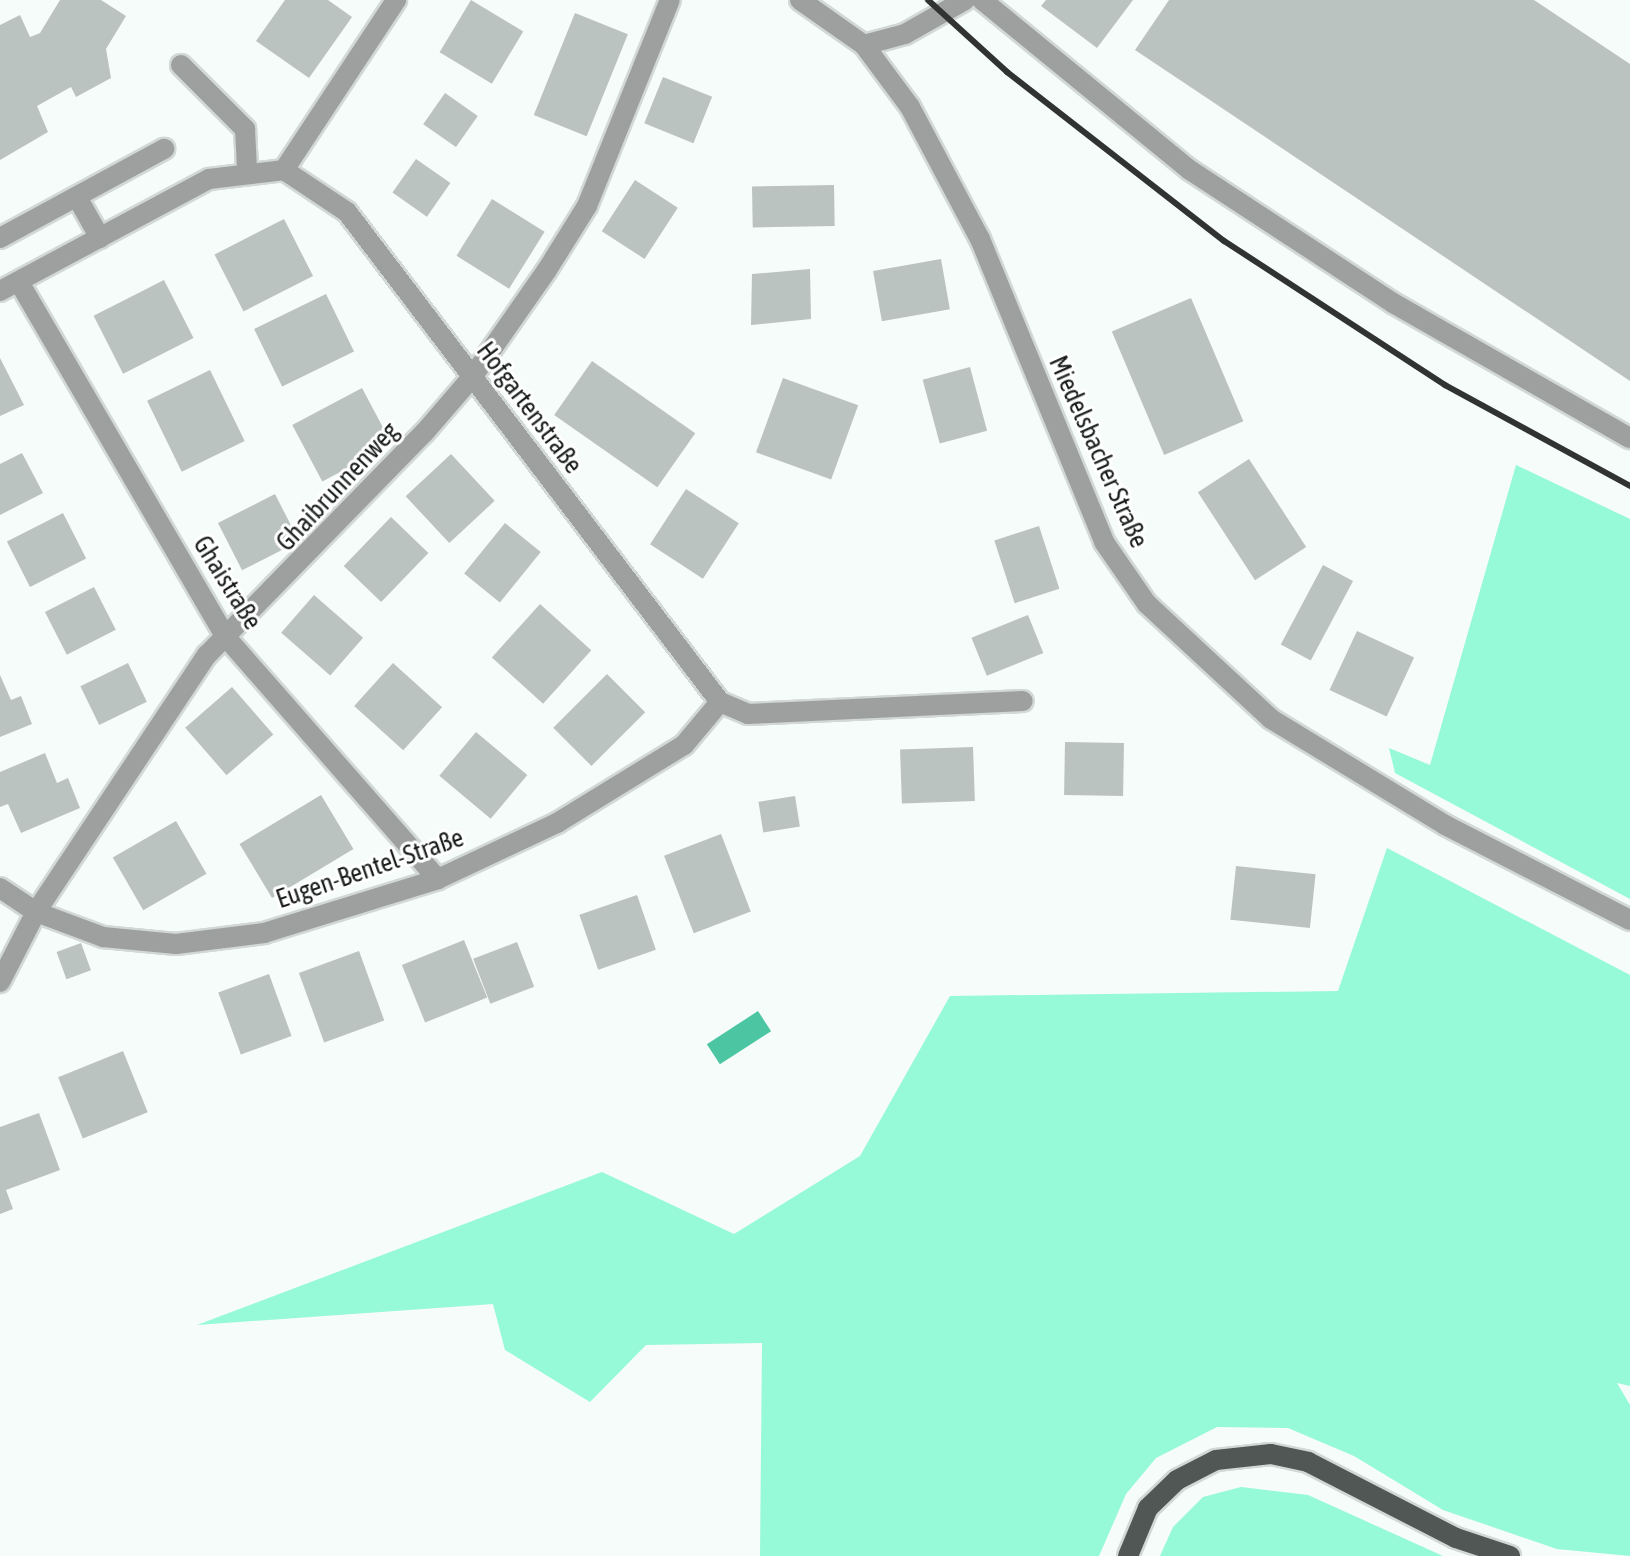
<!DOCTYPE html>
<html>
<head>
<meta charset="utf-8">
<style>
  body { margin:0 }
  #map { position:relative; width:1630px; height:1556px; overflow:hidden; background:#f5fcf9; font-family:"Asap Condensed",sans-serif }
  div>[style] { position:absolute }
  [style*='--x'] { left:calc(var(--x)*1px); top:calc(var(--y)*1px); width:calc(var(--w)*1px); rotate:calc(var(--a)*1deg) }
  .green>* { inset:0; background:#96f9d7 }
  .water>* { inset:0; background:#4cc6a2; transform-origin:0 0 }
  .building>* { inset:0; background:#bbc3c0; transform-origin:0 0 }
  .roads { filter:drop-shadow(2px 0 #d2d8d5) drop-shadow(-2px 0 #d2d8d5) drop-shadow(0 2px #d2d8d5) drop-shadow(0 -2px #d2d8d5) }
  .minor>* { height:20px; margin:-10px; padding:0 10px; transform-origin:10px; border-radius:10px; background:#9da09e }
  .major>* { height:20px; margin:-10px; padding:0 10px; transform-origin:10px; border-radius:10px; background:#515755 }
  .rail>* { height:6px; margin:-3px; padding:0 3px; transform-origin:3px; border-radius:3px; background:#303332 }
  span { translate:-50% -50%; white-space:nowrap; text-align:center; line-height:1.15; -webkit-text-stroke:6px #fff; paint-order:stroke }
  .street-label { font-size:26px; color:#191c1b }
</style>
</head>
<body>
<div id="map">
  <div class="green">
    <div style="clip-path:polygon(1516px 465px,1630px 519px,1630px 899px,1395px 773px,1389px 748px,1430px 765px)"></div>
    <div style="clip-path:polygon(1387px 848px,1630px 975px,1630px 1386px,1617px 1383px,1630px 1405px,1630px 1556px,1557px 1549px,1443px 1510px,1354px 1456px,1288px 1428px,1217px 1427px,1156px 1458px,1126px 1494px,1099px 1556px,760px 1556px,762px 1343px,646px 1345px,590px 1402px,505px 1350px,493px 1304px,197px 1325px,602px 1172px,734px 1234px,860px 1156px,950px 996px,1338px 991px)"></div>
    <div style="clip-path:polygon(1241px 1487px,1308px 1495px,1443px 1556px,1160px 1556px,1173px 1527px,1203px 1497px)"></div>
  </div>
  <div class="water">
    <div style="left:758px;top:1011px;width:24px;height:61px;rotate:57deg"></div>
  </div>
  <div class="building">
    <div style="clip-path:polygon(60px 0,101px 0,126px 16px,106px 49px,111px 78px,76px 97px,71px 87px,37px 106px,48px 132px,0 160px,0 25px,20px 15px,30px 37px,40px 33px)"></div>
    <div style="clip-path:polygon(285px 0,328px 0,352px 17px,309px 78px,256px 41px)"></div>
    <div style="left:471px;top:0;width:61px;height:61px;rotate:31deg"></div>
    <div style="clip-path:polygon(1046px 0,1133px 0,1097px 48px,1041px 6px)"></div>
    <div style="clip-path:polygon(1169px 0,1534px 0,1630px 64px,1630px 381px,1135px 50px)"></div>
    <div style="left:575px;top:13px;width:57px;height:110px;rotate:22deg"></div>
    <div style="left:663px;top:77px;width:53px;height:50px;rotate:22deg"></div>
    <div style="left:445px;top:93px;width:40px;height:38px;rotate:35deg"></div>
    <div style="left:416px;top:159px;width:42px;height:41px;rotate:35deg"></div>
    <div style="left:635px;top:180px;width:51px;height:61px;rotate:33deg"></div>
    <div style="left:834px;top:185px;width:41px;height:82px;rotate:89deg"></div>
    <div style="left:492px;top:199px;width:62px;height:67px;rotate:32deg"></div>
    <div style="left:284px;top:219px;width:64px;height:78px;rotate:63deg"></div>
    <div style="left:941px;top:259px;width:51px;height:69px;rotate:80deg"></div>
    <div style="clip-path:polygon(810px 269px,811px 319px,751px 325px,752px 274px)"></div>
    <div style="left:164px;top:280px;width:65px;height:79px;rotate:63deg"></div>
    <div style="left:326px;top:294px;width:64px;height:80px;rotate:64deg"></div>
    <div style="left:1191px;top:298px;width:134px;height:86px;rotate:67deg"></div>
    <div style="clip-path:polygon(0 358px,24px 405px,0 416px)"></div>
    <div style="left:592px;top:361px;width:126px;height:66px;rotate:35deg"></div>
    <div style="left:970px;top:367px;width:66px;height:49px;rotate:75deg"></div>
    <div style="left:210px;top:370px;width:79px;height:70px;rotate:64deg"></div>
    <div style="left:783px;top:378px;width:80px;height:79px;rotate:20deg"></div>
    <div style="left:362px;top:388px;width:64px;height:79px;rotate:62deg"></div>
    <div style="clip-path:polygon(22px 453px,43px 493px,0 515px,0 464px)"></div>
    <div style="left:451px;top:454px;width:64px;height:62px;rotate:47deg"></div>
    <div style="left:1249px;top:459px;width:105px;height:61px;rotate:57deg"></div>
    <div style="left:686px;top:489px;width:63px;height:66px;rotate:33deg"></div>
    <div style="left:275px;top:494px;width:53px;height:64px;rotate:63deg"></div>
    <div style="left:63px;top:513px;width:51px;height:63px;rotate:63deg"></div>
    <div style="left:391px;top:517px;width:52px;height:68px;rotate:44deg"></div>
    <div style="left:505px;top:523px;width:46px;height:65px;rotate:39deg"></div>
    <div style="left:1039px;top:526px;width:66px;height:47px;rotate:72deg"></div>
    <div style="left:1323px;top:565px;width:34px;height:90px;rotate:28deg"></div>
    <div style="left:94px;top:587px;width:48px;height:55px;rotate:63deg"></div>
    <div style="left:314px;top:595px;width:65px;height:50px;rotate:41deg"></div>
    <div style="left:540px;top:604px;width:69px;height:72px;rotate:42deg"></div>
    <div style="left:1028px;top:615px;width:41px;height:61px;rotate:68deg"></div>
    <div style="left:1357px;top:631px;width:63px;height:65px;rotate:25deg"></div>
    <div style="left:128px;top:663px;width:43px;height:53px;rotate:64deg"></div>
    <div style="left:393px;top:663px;width:66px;height:58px;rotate:42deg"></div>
    <div style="left:607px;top:674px;width:54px;height:76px;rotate:45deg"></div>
    <div style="clip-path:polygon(0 675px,11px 700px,21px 696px,32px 724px,0 737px)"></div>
    <div style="left:232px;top:687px;width:63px;height:62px;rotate:49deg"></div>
    <div style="left:476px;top:732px;width:67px;height:57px;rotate:40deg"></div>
    <div style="left:1065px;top:742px;width:59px;height:53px;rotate:1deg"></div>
    <div style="left:973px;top:747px;width:54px;height:73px;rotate:88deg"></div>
    <div style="clip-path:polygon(45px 753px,57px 783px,68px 778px,80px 808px,21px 833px,8px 804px,0 807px,0 772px)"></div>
    <div style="left:321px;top:795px;width:63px;height:95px;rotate:59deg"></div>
    <div style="left:795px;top:796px;width:31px;height:37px;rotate:81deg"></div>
    <div style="left:176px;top:821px;width:61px;height:73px;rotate:60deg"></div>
    <div style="left:721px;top:834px;width:83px;height:61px;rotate:69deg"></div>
    <div style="left:1236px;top:866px;width:80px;height:54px;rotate:6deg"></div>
    <div style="left:637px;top:895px;width:58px;height:61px;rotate:71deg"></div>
    <div style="left:464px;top:940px;width:62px;height:67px;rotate:68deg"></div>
    <div style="left:517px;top:942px;width:48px;height:47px;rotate:69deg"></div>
    <div style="left:81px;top:943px;width:29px;height:26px;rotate:70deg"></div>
    <div style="left:359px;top:951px;width:74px;height:64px;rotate:70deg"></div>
    <div style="left:269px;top:974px;width:66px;height:54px;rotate:70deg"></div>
    <div style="left:123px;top:1051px;width:66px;height:70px;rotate:68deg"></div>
    <div style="clip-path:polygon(39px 1113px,60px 1170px,6px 1190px,13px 1209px,0 1214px,0 1127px)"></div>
  </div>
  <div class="roads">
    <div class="minor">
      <div style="--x:800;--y:0;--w:78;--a:35.1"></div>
      <div style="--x:864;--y:45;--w:77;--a:53.4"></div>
      <div style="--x:910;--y:107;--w:149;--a:62.1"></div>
      <div style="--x:980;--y:239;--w:327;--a:67.7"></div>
      <div style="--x:1104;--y:542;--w:75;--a:55.3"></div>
      <div style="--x:1147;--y:604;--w:169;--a:42.8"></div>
      <div style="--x:1271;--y:719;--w:204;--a:31.3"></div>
      <div style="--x:1445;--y:825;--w:208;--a:27.2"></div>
      <div style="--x:982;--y:0;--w:269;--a:39.3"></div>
      <div style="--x:1190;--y:170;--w:243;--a:33.2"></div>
      <div style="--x:1393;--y:303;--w:273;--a:29.7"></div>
      <div style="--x:864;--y:45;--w:42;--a:-15"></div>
      <div style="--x:905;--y:34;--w:69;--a:-29.5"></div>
      <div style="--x:181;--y:65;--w:91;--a:45"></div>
      <div style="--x:245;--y:129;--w:40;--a:87.1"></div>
      <div style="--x:284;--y:170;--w:204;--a:-56.6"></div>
      <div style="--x:77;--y:197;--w:47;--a:60.7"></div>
      <div style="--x:0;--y:238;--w:187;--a:-28.5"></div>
      <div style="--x:19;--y:282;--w:410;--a:59.8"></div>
      <div style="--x:225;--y:636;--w:323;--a:48.8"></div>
      <div style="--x:0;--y:291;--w:237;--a:-28.2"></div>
      <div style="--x:209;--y:179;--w:76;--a:-6.8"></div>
      <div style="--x:284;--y:170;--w:76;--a:33.7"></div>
      <div style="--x:347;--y:212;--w:616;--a:52.72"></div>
      <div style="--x:720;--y:702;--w:30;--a:23"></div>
      <div style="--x:748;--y:714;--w:275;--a:-2.7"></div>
      <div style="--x:0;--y:888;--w:43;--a:33.7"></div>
      <div style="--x:36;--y:912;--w:72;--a:20.5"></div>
      <div style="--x:103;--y:937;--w:73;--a:5.5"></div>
      <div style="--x:176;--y:944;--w:89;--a:-7.1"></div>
      <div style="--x:264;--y:933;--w:182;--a:-17.2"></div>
      <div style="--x:438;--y:879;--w:132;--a:-25.2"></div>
      <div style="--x:557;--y:823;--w:149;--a:-31.6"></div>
      <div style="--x:684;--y:745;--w:56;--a:-50.1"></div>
      <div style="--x:0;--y:982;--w:79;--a:-62.8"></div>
      <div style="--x:36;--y:912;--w:309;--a:-56.4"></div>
      <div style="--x:207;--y:655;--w:310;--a:-45.7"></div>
      <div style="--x:424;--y:433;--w:75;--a:-49.3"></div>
      <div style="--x:473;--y:376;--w:129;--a:-55.1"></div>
      <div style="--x:547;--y:270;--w:75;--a:-58"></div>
      <div style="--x:587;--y:206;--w:222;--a:-68.1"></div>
    </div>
    <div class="major">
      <div style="--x:1128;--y:1556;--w:52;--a:-67.4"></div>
      <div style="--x:1148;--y:1508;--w:40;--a:-44"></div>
      <div style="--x:1177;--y:1480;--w:44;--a:-27.1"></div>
      <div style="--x:1216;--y:1460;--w:55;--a:-6.2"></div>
      <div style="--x:1271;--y:1454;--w:38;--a:12"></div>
      <div style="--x:1308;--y:1462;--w:166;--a:27.2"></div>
      <div style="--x:1456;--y:1538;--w:57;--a:18.4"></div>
    </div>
  </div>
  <div class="rail">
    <div style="--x:928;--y:0;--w:107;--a:42.3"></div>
    <div style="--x:1007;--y:72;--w:275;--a:37.9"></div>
    <div style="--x:1224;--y:241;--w:264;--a:33.1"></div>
    <div style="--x:1445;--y:385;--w:211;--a:28.6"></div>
  </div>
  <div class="street-label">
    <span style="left:529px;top:408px;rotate:53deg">Hofgartenstraße</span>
    <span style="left:1098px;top:452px;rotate:66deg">Miedelsbacher Straße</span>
    <span style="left:338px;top:487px;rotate:-47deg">Ghaibrunnenweg</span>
    <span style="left:227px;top:583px;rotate:58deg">Ghaistraße</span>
    <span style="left:370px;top:869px;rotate:-19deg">Eugen-Bentel-Straße</span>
  </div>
</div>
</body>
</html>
